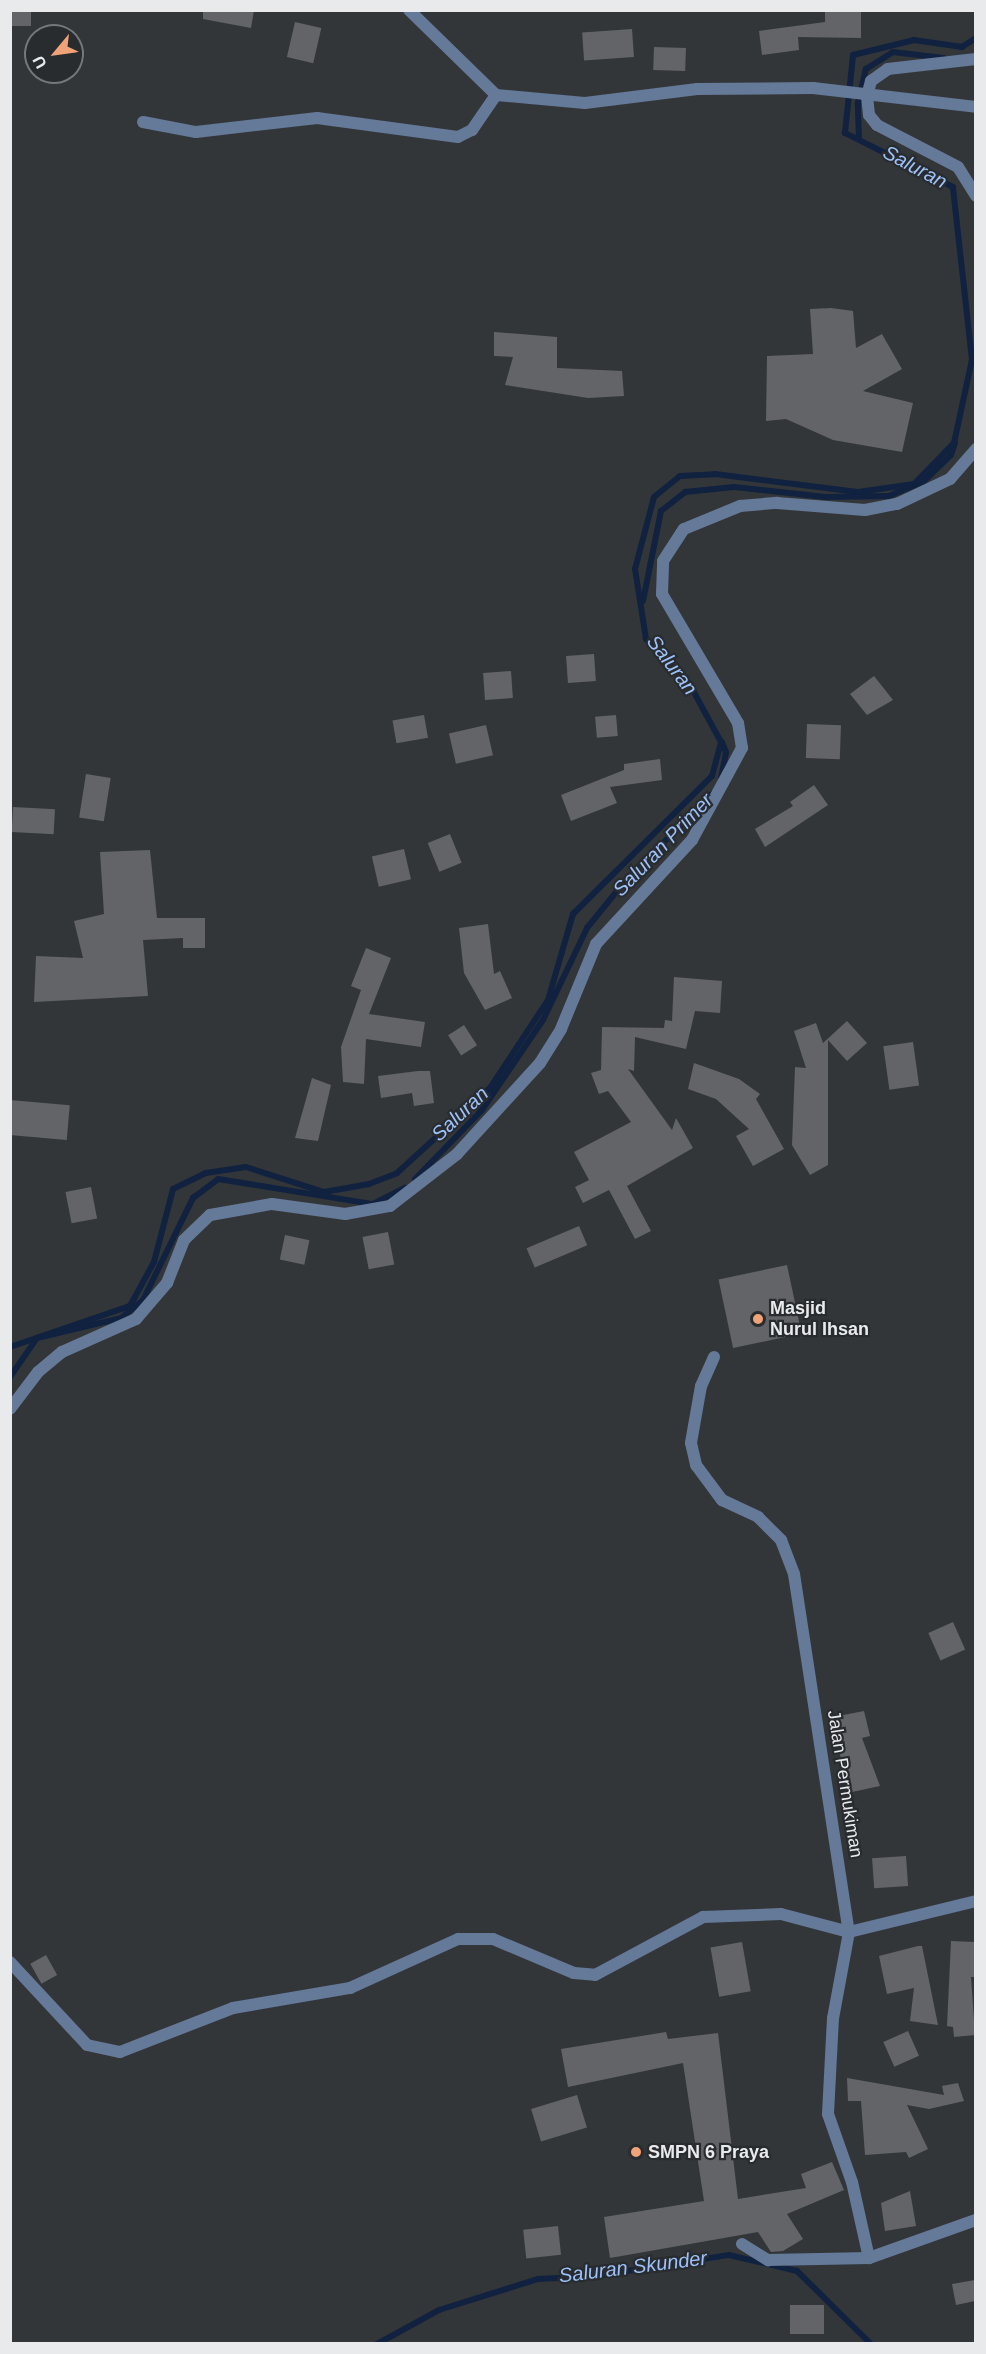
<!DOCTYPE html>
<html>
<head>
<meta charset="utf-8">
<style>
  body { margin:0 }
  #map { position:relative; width:986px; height:2354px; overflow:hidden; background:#333639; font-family:Arial,sans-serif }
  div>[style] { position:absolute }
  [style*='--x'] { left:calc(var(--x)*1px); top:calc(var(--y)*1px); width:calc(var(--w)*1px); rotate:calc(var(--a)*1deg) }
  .stream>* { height:6px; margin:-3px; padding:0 3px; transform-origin:3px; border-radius:3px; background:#10223f }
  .building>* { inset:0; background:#626468; transform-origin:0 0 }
  .minor>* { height:12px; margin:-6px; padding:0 6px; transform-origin:6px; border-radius:6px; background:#657998 }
  .tertiary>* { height:12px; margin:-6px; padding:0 6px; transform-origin:6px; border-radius:6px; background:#657998 }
  .dots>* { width:16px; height:16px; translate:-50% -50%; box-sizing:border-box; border:3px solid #292c2f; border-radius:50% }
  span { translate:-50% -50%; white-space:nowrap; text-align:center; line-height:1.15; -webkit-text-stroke:4.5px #292c2f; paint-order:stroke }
  .poi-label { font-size:18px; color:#e8eaec; font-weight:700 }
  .left { translate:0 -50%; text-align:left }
  .street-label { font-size:18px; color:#e8eaec }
  .water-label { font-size:20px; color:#9dc1fa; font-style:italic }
  .frame { position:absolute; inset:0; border:12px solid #e8eaec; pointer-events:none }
  .north { position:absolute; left:24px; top:24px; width:60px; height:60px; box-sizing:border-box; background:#292c2f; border:2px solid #75787b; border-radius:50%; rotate:241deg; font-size:16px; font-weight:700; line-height:24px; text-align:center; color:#e8eaec }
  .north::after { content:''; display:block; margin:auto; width:21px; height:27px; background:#f0a378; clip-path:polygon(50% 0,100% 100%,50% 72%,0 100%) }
</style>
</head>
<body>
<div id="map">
  <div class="stream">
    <div style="--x:859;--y:139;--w:36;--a:-92"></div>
    <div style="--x:858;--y:103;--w:35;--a:-77"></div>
    <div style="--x:866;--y:69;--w:32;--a:-32"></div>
    <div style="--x:893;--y:52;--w:51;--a:6.7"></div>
    <div style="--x:643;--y:601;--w:92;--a:-78.7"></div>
    <div style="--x:661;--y:511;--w:31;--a:-38"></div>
    <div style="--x:685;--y:492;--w:49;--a:-5.8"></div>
    <div style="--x:734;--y:487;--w:92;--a:6.3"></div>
    <div style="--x:825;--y:497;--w:64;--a:-0.9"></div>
    <div style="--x:889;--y:496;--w:38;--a:-23"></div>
    <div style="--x:924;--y:481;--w:37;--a:-44"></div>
    <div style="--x:951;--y:455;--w:13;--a:-72"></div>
    <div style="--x:721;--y:778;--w:26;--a:-79"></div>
    <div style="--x:726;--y:752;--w:11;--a:-112"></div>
    <div style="--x:415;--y:1179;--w:96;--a:-45.8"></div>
    <div style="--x:482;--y:1110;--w:109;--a:-55.9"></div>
    <div style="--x:543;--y:1020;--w:102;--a:-64.4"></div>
    <div style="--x:587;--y:928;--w:60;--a:-51"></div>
    <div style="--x:625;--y:881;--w:123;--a:-45"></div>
    <div style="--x:10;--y:1347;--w:127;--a:-18.9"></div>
    <div style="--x:130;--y:1306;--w:50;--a:-61.4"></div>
    <div style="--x:154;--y:1262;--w:75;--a:-75.4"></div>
    <div style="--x:173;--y:1189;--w:37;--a:-26"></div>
    <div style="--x:206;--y:1173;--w:40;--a:-8.5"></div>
    <div style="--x:246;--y:1167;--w:82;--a:17.8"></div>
    <div style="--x:324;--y:1192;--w:46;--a:-10.1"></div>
    <div style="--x:369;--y:1184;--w:30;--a:-21"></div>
    <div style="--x:397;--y:1173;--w:126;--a:-42.4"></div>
    <div style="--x:490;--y:1088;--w:105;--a:-56.6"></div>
    <div style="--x:548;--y:1000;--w:90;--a:-73.8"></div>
    <div style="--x:573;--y:914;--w:196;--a:-44.8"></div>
    <div style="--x:712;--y:776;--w:35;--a:-75"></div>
    <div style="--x:721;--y:742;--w:65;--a:-118.5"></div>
    <div style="--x:690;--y:685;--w:64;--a:-133.7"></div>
    <div style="--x:646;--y:639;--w:71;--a:-98.9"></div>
    <div style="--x:635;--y:569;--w:74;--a:-75.2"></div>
    <div style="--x:654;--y:497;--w:33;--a:-39"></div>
    <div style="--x:680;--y:476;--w:35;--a:-3"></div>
    <div style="--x:715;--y:474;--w:144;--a:7.2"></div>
    <div style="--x:858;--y:492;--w:57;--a:-8.1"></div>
    <div style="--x:914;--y:484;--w:57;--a:-45.7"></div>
    <div style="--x:954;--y:443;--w:85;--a:-77.8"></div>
    <div style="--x:972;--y:360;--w:174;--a:-96.3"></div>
    <div style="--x:953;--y:187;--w:121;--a:-153.4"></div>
    <div style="--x:845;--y:133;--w:78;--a:-84.1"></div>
    <div style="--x:853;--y:55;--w:63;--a:-13.8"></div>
    <div style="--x:914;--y:40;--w:49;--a:8.3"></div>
    <div style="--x:962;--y:47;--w:17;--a:-33"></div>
    <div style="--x:10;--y:1377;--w:47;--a:-55.3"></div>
    <div style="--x:37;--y:1338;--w:86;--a:-13.4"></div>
    <div style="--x:121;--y:1318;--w:28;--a:-39"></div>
    <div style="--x:143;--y:1300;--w:114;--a:-63.9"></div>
    <div style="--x:193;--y:1198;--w:31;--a:-37"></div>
    <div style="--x:218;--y:1179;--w:157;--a:9.2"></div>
    <div style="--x:373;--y:1204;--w:36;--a:-27"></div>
    <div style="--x:377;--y:2344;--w:71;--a:-28.7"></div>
    <div style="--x:439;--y:2310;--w:104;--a:-17.4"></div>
    <div style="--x:538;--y:2279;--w:58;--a:-3"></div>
    <div style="--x:596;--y:2276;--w:135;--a:-9"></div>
    <div style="--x:729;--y:2255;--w:70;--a:13.2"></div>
    <div style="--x:797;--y:2271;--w:104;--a:44.6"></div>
  </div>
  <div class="building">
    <div style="left:10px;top:10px;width:21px;height:16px"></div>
    <div style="clip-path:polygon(203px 10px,254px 10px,251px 28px,203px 19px)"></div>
    <div style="clip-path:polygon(825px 10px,861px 10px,861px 38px,798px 37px,799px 50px,762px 55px,759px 31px,825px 22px)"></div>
    <div style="left:295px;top:22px;width:27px;height:36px;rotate:13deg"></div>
    <div style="left:632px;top:29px;width:28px;height:50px;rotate:86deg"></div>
    <div style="left:654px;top:47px;width:32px;height:23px;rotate:2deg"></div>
    <div style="clip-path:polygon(831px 308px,853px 311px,856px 348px,882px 334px,902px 369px,863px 391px,913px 403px,902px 452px,833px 440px,786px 419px,766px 421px,767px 356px,813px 354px,810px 309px)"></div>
    <div style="clip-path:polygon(494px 332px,557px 337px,557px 368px,622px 371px,624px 396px,588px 398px,505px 385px,513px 357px,494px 356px)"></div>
    <div style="left:594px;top:654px;width:27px;height:28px;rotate:86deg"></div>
    <div style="left:511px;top:671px;width:27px;height:28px;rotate:86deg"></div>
    <div style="clip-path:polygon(874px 676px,893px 700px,867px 715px,850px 694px)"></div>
    <div style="left:424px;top:715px;width:23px;height:32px;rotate:80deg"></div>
    <div style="left:616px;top:715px;width:21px;height:21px;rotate:85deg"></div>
    <div style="left:807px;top:724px;width:34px;height:34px;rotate:2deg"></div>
    <div style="left:486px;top:725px;width:31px;height:38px;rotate:77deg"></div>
    <div style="clip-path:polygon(660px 759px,662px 780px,610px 787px,617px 803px,571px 821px,561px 795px,624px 770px,624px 764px)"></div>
    <div style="left:86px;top:774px;width:25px;height:44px;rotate:9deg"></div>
    <div style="clip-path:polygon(814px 785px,828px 805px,765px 847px,755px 829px,793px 806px,790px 802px)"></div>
    <div style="left:13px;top:807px;width:42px;height:25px;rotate:3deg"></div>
    <div style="left:450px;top:834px;width:31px;height:24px;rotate:68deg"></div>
    <div style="left:404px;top:849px;width:31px;height:33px;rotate:77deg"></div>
    <div style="clip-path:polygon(150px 850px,157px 918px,205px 918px,205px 948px,183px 948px,183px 938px,143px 940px,148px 996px,34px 1002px,36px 956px,83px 958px,74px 921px,104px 914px,100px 852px)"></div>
    <div style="clip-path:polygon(488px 924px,494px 974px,500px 971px,512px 998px,485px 1010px,464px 973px,459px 928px)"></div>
    <div style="clip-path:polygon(366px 948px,391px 958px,369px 1014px,425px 1022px,421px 1047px,366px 1039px,364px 1084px,343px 1082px,341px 1047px,361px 990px,351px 986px)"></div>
    <div style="clip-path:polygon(674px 977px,722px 981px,720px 1013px,695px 1011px,686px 1049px,635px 1037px,634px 1071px,628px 1069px,672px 1130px,676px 1118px,693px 1148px,627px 1186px,651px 1231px,635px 1239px,609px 1190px,583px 1203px,575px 1187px,589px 1180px,574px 1152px,631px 1122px,608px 1091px,599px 1094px,591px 1073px,601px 1070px,602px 1027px,664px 1028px,665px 1020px,672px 1021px)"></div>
    <div style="clip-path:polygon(847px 1021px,867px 1043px,847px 1061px,828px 1040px,828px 1165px,810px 1175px,792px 1145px,795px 1067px,806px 1068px,794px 1031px,816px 1023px,823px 1043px)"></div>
    <div style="left:464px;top:1025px;width:24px;height:19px;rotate:57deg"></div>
    <div style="left:913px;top:1042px;width:44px;height:30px;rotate:82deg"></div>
    <div style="clip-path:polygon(694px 1063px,739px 1079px,760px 1094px,756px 1099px,784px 1149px,753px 1166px,736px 1136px,749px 1129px,716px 1099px,688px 1089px)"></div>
    <div style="clip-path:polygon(418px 1071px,430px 1071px,434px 1103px,414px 1106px,412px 1093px,381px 1098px,378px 1076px)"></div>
    <div style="clip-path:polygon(312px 1078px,331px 1085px,318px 1141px,295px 1138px)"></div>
    <div style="left:10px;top:1100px;width:60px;height:35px;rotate:5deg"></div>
    <div style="left:91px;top:1187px;width:32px;height:26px;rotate:79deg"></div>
    <div style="left:579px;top:1226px;width:21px;height:57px;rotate:67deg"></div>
    <div style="left:388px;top:1232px;width:33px;height:26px;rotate:79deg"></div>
    <div style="left:285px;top:1235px;width:25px;height:25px;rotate:12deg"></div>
    <div style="left:787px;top:1265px;width:70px;height:70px;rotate:78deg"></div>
    <div style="left:953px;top:1622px;width:30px;height:27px;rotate:66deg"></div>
    <div style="clip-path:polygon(864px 1711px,870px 1736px,862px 1738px,880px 1786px,852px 1792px,828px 1718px)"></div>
    <div style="left:906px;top:1856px;width:30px;height:34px;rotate:86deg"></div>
    <div style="clip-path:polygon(951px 1941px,975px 1942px,975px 1977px,971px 1977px,975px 2035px,954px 2037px,953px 2027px,947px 2026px)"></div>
    <div style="left:742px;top:1942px;width:50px;height:32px;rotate:80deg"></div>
    <div style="clip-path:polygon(918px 1946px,922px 1946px,938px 2025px,910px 2021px,914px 1988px,887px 1994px,879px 1956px)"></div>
    <div style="left:46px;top:1955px;width:23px;height:18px;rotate:61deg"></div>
    <div style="left:908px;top:2031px;width:27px;height:27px;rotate:66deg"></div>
    <div style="clip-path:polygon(666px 2032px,668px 2039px,718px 2033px,738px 2199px,806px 2188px,801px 2174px,832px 2162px,844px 2190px,787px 2214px,803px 2239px,783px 2251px,771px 2252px,758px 2232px,610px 2258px,604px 2217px,704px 2201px,683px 2063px,568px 2087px,561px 2049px)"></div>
    <div style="clip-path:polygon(847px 2078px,944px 2095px,942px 2086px,958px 2083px,964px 2101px,929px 2109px,907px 2105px,928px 2149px,909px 2158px,906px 2152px,865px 2155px,861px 2101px,848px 2101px)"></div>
    <div style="left:577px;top:2095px;width:34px;height:48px;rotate:73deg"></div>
    <div style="clip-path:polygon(910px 2191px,916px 2226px,885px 2231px,881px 2203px)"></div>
    <div style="left:558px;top:2226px;width:29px;height:35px;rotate:84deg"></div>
    <div style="clip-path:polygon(975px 2280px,975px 2301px,956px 2305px,952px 2284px)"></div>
    <div style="left:790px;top:2305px;width:34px;height:29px"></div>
  </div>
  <div class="minor">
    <div style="--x:976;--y:59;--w:89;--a:173.5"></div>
    <div style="--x:888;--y:69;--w:21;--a:145"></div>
    <div style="--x:871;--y:81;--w:16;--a:105"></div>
    <div style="--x:867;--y:96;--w:19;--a:84"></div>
    <div style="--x:869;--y:115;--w:13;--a:51"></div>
    <div style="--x:877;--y:125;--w:91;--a:27.4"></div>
    <div style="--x:958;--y:167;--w:34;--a:58"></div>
    <div style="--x:143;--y:122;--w:54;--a:10.7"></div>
    <div style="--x:196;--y:132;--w:122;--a:-6.6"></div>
    <div style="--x:317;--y:118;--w:142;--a:7.7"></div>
    <div style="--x:458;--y:137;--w:16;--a:-27"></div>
    <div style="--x:472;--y:130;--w:42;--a:-55.6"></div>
    <div style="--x:714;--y:1357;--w:32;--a:114"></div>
    <div style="--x:701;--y:1386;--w:58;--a:100"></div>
    <div style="--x:691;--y:1443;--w:23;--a:77"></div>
    <div style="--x:696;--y:1465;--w:44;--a:53.4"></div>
    <div style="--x:722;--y:1500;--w:40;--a:25"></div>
    <div style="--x:758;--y:1517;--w:33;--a:45"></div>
    <div style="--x:781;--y:1540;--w:36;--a:69"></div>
    <div style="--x:794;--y:1574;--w:362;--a:81.3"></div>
    <div style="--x:849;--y:1932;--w:87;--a:100.5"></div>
    <div style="--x:833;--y:2018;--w:96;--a:93"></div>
    <div style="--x:828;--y:2114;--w:72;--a:70.6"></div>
    <div style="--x:852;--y:2182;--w:78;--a:77.4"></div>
    <div style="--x:10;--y:1409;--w:46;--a:-52.9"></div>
    <div style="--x:38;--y:1372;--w:31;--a:-40"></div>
    <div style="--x:62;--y:1352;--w:81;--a:-24"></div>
    <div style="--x:136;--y:1319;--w:48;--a:-49.3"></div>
    <div style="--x:167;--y:1283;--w:46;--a:-68.4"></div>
    <div style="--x:184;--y:1240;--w:36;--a:-44"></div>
    <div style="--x:210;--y:1215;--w:63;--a:-10.1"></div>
    <div style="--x:272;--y:1204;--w:74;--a:7.8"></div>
    <div style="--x:345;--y:1214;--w:46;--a:-10.1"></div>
    <div style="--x:390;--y:1206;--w:85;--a:-37.8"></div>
    <div style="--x:457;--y:1154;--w:123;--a:-47.6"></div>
    <div style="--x:540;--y:1063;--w:40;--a:-58"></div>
    <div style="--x:561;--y:1029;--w:92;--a:-67.6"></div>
    <div style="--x:596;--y:944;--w:142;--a:-47.3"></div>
    <div style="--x:692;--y:840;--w:105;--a:-61.5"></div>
    <div style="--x:742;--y:748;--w:25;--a:-99"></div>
    <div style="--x:738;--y:723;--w:150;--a:-120.5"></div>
    <div style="--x:662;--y:594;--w:33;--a:-88"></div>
    <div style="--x:663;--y:561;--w:38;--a:-57"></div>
    <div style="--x:684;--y:529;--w:61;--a:-22.3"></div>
    <div style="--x:740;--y:506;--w:37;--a:-5"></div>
    <div style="--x:777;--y:503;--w:88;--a:4.5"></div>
    <div style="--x:865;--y:510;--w:33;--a:-11"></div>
    <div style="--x:897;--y:504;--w:59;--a:-25.3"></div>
    <div style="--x:950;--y:479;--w:40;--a:-49"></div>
    <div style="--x:10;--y:1962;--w:113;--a:47.1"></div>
    <div style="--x:87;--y:2045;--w:34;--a:12"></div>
    <div style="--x:120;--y:2052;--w:121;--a:-21.3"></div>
    <div style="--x:233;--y:2008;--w:119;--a:-9.7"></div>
    <div style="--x:350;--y:1988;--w:119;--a:-24.4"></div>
    <div style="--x:458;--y:1939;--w:35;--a:0"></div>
    <div style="--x:493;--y:1939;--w:88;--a:22.8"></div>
    <div style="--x:574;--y:1973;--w:21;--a:5"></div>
    <div style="--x:595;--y:1975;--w:123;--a:-28.2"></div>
    <div style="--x:703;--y:1917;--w:78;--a:-2.2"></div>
    <div style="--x:781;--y:1914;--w:70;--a:14.8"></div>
    <div style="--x:849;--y:1932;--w:131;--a:-13.7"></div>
    <div style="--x:742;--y:2244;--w:31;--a:32"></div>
    <div style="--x:768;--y:2260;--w:101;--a:-1.1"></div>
    <div style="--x:869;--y:2258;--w:114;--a:-19.6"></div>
  </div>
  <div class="tertiary">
    <div style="--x:409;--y:10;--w:122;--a:44.3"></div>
    <div style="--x:496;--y:95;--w:89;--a:5.1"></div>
    <div style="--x:585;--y:103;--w:113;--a:-7.1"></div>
    <div style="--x:697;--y:89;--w:116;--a:-0.5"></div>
    <div style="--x:813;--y:88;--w:164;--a:6.6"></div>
  </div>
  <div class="dots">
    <div style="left:758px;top:1319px;background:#f0a378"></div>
    <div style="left:636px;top:2152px;background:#f0a378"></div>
  </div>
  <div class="poi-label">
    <span class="left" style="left:770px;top:1319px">Masjid<br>Nurul Ihsan</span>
    <span class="left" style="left:648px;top:2152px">SMPN 6 Praya</span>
  </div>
  <div class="street-label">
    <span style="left:845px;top:1784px;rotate:81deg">Jalan Permukiman</span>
  </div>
  <div class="water-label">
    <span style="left:915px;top:167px;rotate:28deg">Saluran</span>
    <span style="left:672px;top:665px;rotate:53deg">Saluran</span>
    <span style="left:663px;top:845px;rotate:-46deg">Saluran Primer</span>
    <span style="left:460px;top:1114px;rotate:-43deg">Saluran</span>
    <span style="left:633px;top:2267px;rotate:-7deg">Saluran Skunder</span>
  </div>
  <div class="frame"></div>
  <div class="north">U</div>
</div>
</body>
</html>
